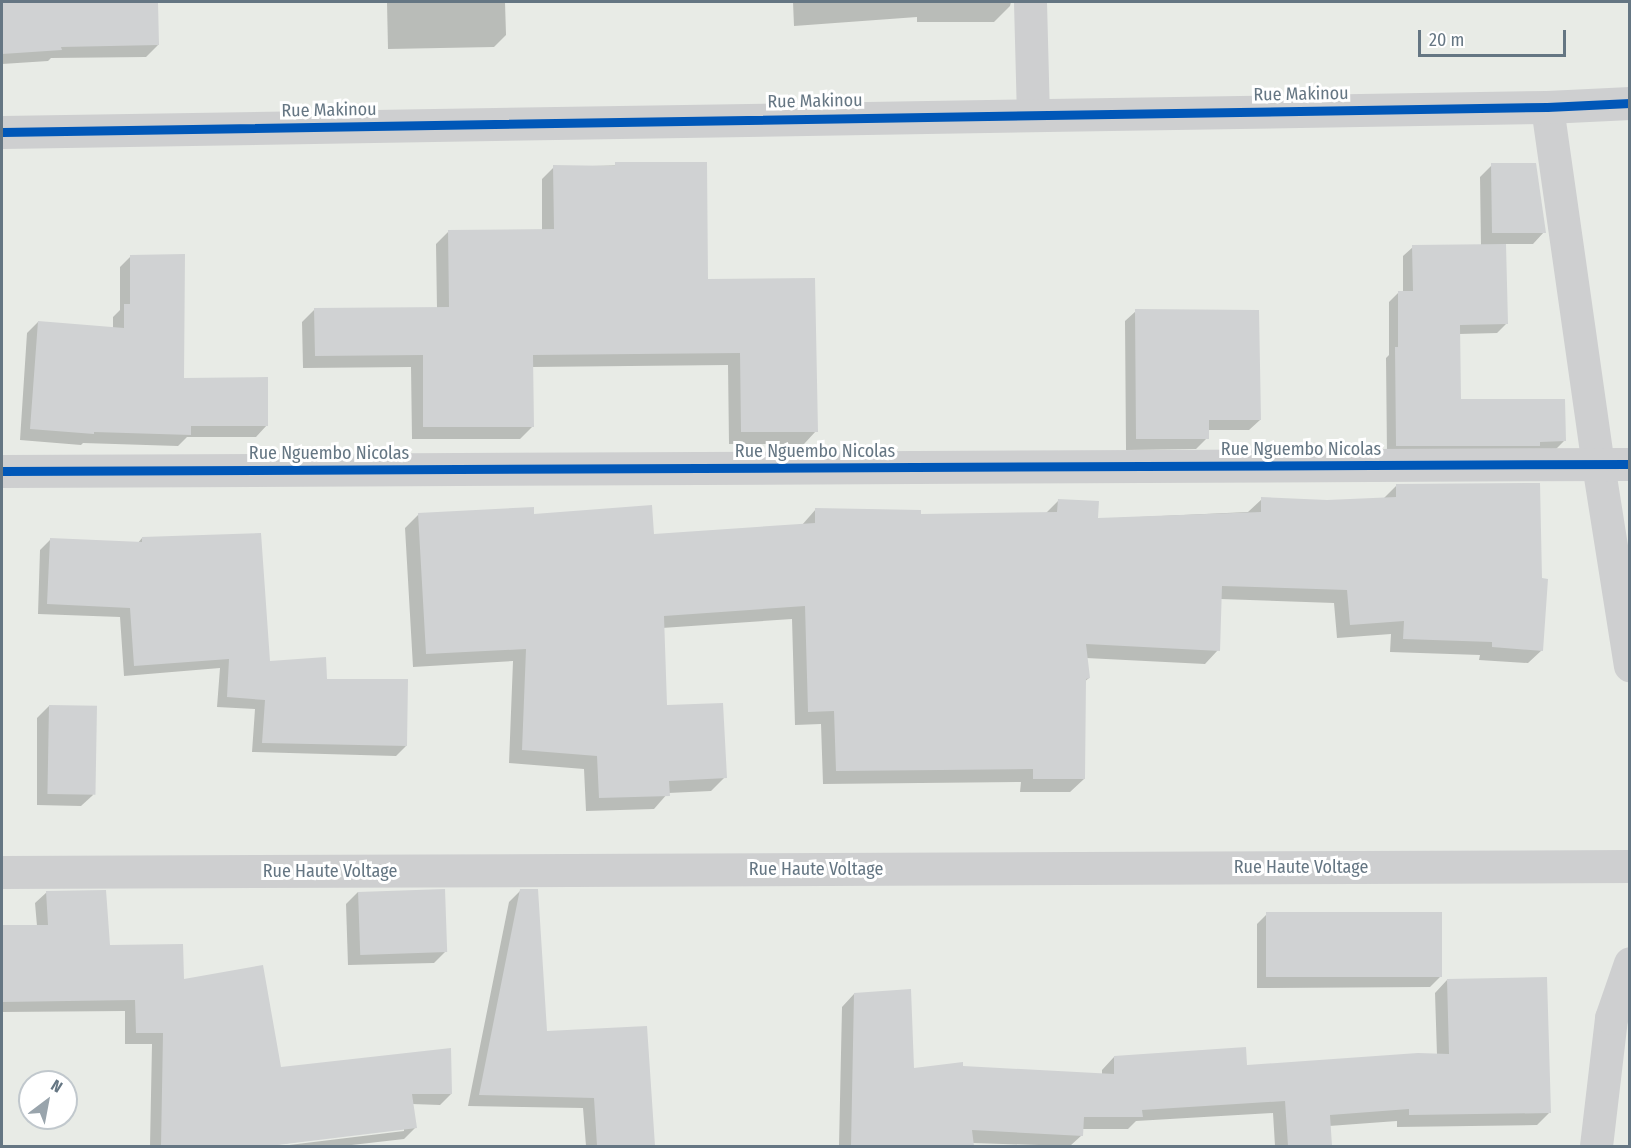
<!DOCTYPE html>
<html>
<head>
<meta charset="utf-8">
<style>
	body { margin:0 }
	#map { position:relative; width:1631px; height:1148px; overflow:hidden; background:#f9f9f9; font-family:"Fira Sans Condensed",sans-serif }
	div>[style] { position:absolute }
	.green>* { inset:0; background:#e8ebe6 }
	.shadow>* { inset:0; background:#0003 }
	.building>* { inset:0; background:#d0d2d3; transform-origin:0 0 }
	.street>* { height:33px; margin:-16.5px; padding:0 16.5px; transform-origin:16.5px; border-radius:16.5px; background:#cecfd0 }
	.cycleway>* { height:9px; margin:-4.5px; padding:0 4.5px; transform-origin:4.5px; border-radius:4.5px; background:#0057b8 }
	span { translate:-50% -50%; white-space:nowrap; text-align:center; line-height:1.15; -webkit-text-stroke:6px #fff; paint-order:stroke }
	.street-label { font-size:18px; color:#657683 }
	.frame { position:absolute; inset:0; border:3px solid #657683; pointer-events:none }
	.north { position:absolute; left:18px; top:1070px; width:60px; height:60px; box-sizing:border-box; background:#fff; border:2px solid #c1c8cd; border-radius:50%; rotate:32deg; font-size:16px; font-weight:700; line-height:24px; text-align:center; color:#657683 }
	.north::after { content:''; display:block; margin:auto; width:21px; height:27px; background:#99a4ac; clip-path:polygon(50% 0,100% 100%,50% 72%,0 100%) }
	.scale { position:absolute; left:1418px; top:30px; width:148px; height:27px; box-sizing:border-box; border:3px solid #657683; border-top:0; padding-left:8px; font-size:18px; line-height:21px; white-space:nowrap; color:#657683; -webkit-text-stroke:4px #fff; paint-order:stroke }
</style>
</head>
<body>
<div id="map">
	<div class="green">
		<i style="clip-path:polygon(evenodd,2px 2px,1629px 2px,1629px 1146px,2px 1146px,2px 2px,30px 1082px,66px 1082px,66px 1118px,30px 1118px,30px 1082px)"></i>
	</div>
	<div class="shadow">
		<i style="clip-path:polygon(2px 2px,157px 2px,158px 45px,146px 57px,51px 58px,48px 61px,2px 64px)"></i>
		<i style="clip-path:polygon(387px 2px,505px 2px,506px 35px,494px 47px,388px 49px)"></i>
		<i style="clip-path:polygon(793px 2px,1011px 2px,1010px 6px,994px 22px,917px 22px,917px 17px,794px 26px)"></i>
		<i style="clip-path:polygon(705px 163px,706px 280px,816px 431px,804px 444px,729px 444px,728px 365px,532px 367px,533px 426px,520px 439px,412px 439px,411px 367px,303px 368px,302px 322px,315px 309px,437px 309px,436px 244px,449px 231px,542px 231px,542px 179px,554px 167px)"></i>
		<i style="clip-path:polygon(1492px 165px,1544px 232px,1533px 244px,1504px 244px,1506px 324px,1497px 333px,1459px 334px,1460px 401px,1564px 441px,1554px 451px,1387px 455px,1386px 358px,1389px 355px,1389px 302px,1399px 292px,1403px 292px,1403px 256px,1413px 247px,1481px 246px,1480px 177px)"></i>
		<i style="clip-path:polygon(131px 256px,183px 379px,267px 425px,256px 437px,187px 437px,178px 446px,83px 443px,81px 445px,20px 440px,27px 333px,38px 322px,113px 328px,113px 317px,120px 310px,120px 267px)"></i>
		<i style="clip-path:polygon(1136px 311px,1260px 420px,1249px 430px,1207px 430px,1207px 438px,1196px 449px,1126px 450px,1125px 321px)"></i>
		<i style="clip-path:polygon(1397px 485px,1542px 650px,1528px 663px,1479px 660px,1480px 655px,1390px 652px,1391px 634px,1337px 638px,1334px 603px,1220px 599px,1218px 650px,1205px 664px,1086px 658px,1089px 678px,1084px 682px,1084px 779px,1070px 792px,1020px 792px,1021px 782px,823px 784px,821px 724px,795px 725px,792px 619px,662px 628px,665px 707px,725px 777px,711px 791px,668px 793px,654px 809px,586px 811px,584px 769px,509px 763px,513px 661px,413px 667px,405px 528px,419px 514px,533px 516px,653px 535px,802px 525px,816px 509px,920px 515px,1046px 513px,1059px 500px,1096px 519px,1248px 512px,1262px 499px,1327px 502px,1383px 499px)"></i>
		<i style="clip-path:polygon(142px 538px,269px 662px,326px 680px,406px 746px,396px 756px,252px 752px,255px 709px,217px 707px,220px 668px,124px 676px,120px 617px,38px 614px,40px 550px,50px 540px,137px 544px)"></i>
		<i style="clip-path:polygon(49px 706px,93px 795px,81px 806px,37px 805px,37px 718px)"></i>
		<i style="clip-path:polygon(521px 890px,546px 1032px,646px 1027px,653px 1146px,586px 1146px,583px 1108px,468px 1106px,509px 902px)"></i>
		<i style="clip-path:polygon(47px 892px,108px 946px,182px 980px,279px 1069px,451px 1094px,440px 1105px,412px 1104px,415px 1128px,404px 1139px,343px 1146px,281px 1146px,404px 1131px,404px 1128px,266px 1146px,150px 1146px,152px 1044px,125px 1044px,125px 1011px,2px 1012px,2px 926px,37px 926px,35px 903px)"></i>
		<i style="clip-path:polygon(358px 892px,446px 951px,434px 963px,348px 965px,346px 904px)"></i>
		<i style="clip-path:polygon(1267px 914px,1440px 977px,1430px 987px,1257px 988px,1257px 924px)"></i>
		<i style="clip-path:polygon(1447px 980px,1549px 1113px,1537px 1125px,1397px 1127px,1397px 1121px,1329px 1126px,1329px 1146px,1275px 1146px,1273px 1113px,1136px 1121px,1128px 1129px,1082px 1129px,1082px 1135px,1070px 1146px,972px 1143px,972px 1146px,839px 1146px,842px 1007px,854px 994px,912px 1069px,962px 1068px,1102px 1075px,1102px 1070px,1114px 1057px,1246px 1066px,1437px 1055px,1435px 993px)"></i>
	</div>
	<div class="building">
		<i style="clip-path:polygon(2px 2px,158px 2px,159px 45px,61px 47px,62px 50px,2px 54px)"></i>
		<i style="clip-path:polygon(615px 162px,707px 162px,708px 279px,815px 278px,818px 432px,741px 432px,740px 353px,533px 355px,534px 427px,423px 427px,423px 355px,315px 356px,314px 308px,449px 307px,448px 230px,554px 229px,553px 165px,615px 166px)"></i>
		<i style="clip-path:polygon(1491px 163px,1536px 163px,1546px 233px,1492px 233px)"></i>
		<i style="clip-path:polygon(1506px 244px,1508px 324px,1460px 325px,1461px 399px,1565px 399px,1566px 441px,1540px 442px,1540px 446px,1396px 446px,1395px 347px,1398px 347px,1398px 291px,1413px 291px,1412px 245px)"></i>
		<i style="clip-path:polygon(185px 254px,184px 378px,268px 377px,268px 426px,191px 426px,191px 435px,94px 432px,94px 434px,30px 429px,38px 321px,124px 328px,124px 304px,130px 304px,130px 255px)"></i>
		<i style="clip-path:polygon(1135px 309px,1259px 310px,1261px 420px,1209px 420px,1209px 439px,1136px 439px)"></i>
		<i style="clip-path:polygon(1540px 483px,1542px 578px,1548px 579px,1543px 651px,1492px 647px,1492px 642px,1403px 639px,1404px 621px,1350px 625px,1347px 590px,1222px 586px,1220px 651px,1086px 644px,1090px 678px,1086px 679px,1085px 779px,1033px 779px,1033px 769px,836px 771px,834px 711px,808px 712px,805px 606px,664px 616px,667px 705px,723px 703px,727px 778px,669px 781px,670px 796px,599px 798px,597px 756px,522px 750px,526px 649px,426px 654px,418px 513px,534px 507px,534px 514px,652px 505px,654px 534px,815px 523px,815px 508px,921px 510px,921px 514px,1057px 512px,1058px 499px,1099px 501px,1098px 518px,1261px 512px,1261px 497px,1327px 500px,1396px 497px,1396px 484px)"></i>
		<i style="clip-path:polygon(261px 533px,270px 661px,326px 657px,327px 679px,408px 679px,407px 746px,262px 743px,265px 700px,227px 697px,229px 659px,134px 666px,130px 608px,47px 604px,50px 538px,142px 542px,142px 537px)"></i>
		<i style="left:49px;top:705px;width:48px;height:89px;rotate:1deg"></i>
		<i style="left:445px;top:889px;width:63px;height:87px;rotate:88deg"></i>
		<i style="clip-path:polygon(520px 889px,538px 889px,547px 1031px,647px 1026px,655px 1146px,597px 1146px,594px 1098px,479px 1095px)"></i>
		<i style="clip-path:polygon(106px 890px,110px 945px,183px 944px,184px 979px,263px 965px,281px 1067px,451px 1048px,452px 1094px,412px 1094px,417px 1128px,269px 1146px,161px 1146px,163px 1033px,136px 1033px,135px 1000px,2px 1002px,2px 925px,48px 925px,46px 891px)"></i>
		<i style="left:1442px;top:912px;width:65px;height:176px;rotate:90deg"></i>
		<i style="clip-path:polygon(1547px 977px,1551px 1113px,1409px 1115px,1409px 1109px,1330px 1115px,1332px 1146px,1288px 1146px,1285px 1101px,1142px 1110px,1143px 1117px,1084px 1117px,1083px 1136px,972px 1130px,974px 1146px,851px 1146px,854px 993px,911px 989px,914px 1068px,963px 1062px,963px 1066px,1114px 1074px,1114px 1056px,1246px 1047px,1247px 1065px,1418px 1053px,1449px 1054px,1447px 979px)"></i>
	</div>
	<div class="street">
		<i style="left:1030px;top:2px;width:112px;rotate:88.5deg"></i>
		<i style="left:1547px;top:107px;width:361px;rotate:81.9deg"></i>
		<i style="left:1598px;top:464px;width:204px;rotate:81deg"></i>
		<i style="left:2px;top:132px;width:1545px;rotate:-0.93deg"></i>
		<i style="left:1547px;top:107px;width:83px;rotate:-2.8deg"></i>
		<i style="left:2px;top:471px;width:1628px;rotate:-0.25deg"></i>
		<i style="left:2px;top:872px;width:1628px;rotate:-0.21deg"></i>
		<i style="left:1596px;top:1146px;width:129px;rotate:-83.3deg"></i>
		<i style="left:1611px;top:1018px;width:58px;rotate:-70.9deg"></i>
	</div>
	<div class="cycleway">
		<i style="left:2px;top:132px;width:1545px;rotate:-0.93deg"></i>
		<i style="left:1547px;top:107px;width:83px;rotate:-2.8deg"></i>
		<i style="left:2px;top:471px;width:1628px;rotate:-0.25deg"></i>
	</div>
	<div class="street-label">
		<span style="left:1301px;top:94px;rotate:-1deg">Rue Makinou</span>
		<span style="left:815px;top:101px;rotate:-1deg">Rue Makinou</span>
		<span style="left:329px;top:110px;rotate:-1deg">Rue Makinou</span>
		<span style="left:1301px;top:449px">Rue Nguembo Nicolas</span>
		<span style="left:815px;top:451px">Rue Nguembo Nicolas</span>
		<span style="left:329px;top:453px">Rue Nguembo Nicolas</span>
		<span style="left:1301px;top:867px">Rue Haute Voltage</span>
		<span style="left:816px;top:869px">Rue Haute Voltage</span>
		<span style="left:330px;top:871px">Rue Haute Voltage</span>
	</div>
	<div class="frame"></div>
	<div class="north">N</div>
	<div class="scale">20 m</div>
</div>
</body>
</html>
